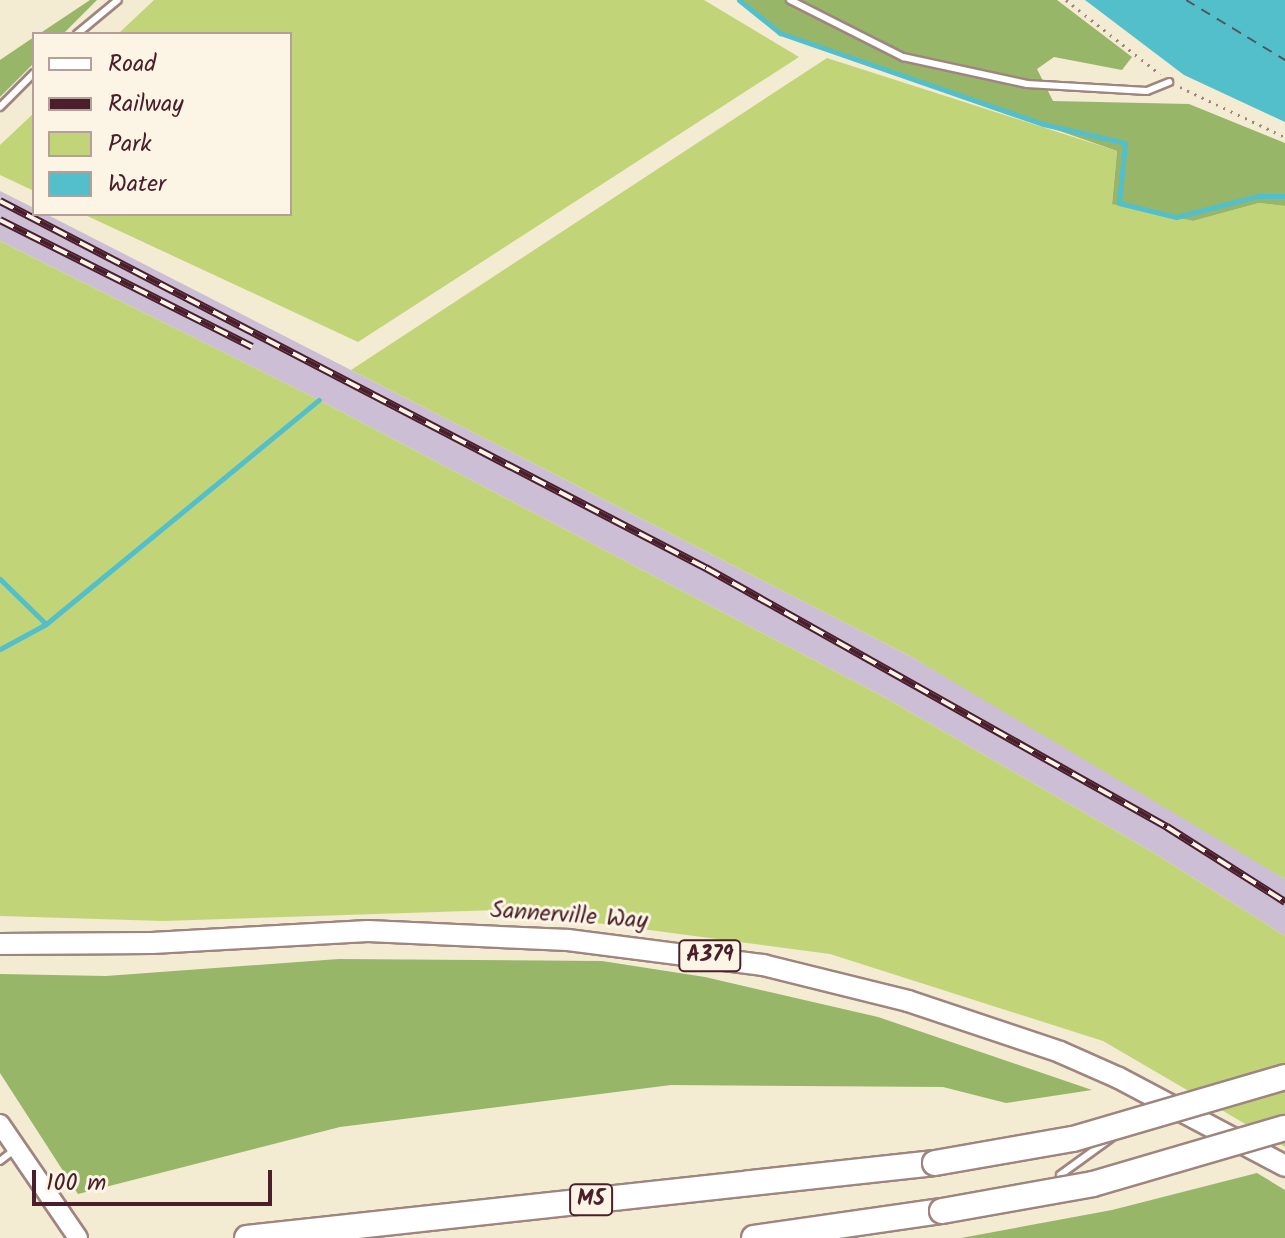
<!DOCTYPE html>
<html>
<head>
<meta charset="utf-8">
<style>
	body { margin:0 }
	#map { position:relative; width:1285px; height:1238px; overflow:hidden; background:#f4ebd3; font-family:Kalam,sans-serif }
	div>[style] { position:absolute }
	.industrial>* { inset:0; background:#ccbed4 }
	.green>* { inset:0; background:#c1d578 }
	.forest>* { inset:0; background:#98b668 }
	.water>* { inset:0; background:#52bfcb }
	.stream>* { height:5px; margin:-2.5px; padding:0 2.5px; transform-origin:2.5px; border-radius:2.5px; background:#52bfcb }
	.ferry>* { height:2px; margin-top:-1px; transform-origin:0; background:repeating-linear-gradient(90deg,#4d5763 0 10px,transparent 0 18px) }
	.path>* { height:3px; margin-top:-1.5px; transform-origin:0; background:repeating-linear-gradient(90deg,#9f857f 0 2px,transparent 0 8px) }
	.roads { filter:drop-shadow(2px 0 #9f857f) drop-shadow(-2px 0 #9f857f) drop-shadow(0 2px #9f857f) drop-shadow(0 -2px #9f857f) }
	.lane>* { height:6px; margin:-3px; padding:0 3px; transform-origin:3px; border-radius:3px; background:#fff }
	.secondary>* { height:18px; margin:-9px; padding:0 9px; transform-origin:9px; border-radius:9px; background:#fff }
	.primary>* { height:20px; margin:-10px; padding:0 10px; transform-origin:10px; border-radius:10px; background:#fff }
	.highway>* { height:24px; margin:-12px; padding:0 12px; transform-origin:12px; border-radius:12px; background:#fff }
	.rail>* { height:8px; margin-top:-4px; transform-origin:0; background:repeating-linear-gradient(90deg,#fcf5e5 0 15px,#4a1f2b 0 30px); box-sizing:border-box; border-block:2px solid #4a1f2b }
	.bridges { filter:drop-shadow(2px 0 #9f857f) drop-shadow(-2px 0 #9f857f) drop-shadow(0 2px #9f857f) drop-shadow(0 -2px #9f857f) }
	.highway-bridge>* { height:24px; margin:-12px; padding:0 12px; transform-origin:12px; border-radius:12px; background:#fff }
	span { translate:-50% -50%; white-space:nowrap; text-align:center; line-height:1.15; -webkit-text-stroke:6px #fcf5e5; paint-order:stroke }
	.shield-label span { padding:2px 6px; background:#fcf5e5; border:2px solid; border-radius:6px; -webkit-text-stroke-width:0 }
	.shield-label { font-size:22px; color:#4a1f2b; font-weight:700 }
	.street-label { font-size:24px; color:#4a1f2b }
	.legend { position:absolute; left:32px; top:32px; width:260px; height:184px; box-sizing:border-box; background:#fcf5e5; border:2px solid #b59f9b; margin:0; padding:10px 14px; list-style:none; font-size:24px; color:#4a1f2b }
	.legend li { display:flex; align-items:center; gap:16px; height:40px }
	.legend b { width:40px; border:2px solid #b59f9b }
	.scale { position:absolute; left:32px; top:1170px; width:240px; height:36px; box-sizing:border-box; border:4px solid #4a1f2b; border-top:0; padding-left:10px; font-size:24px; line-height:28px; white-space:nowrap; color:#4a1f2b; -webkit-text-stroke:6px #fcf5e5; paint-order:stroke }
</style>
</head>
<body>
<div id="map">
	<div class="industrial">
		<i style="clip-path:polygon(0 191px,34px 208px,34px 214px,46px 214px,910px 656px,1181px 813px,1285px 879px,1285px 936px,1154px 853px,884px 697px,319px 400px,0 241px)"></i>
	</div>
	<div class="green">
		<i style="clip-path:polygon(154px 0,704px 0,799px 57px,358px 342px,83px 214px,290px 214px,290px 34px,118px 34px)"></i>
		<i style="clip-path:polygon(827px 58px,1117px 151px,1112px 203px,1193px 221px,1259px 203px,1285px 206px,1285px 879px,910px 656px,351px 370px)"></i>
		<i style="clip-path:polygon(34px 113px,34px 191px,0 175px,0 145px)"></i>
		<i style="clip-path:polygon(0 241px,319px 400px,884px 697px,1154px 853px,1285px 936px,1285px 1147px,1103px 1041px,830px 954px,498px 910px,163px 921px,0 916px)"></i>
	</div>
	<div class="forest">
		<i style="clip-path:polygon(90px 0,97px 0,63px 34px,39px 34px)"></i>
		<i style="clip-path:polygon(738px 0,1057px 0,1132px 57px,1122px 70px,1054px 57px,1037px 69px,1053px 101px,1189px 104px,1285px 143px,1285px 206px,1259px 203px,1193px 221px,1112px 204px,1117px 151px,780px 33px)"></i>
		<i style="clip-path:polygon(34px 37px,34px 63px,0 97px,0 60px)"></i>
		<i style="clip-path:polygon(339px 959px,602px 961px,705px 977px,878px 1017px,1092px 1090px,1006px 1103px,943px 1087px,671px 1085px,340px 1127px,78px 1194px,0 1073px,0 974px,106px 976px)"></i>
		<i style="clip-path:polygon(1257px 1173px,1285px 1190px,1285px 1238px,961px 1238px,1112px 1210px)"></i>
	</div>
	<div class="water">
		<i style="clip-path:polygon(1085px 0,1285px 0,1285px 122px,1184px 75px)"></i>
	</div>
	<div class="stream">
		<i style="left:739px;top:0;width:53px;rotate:38.8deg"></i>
		<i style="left:780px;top:33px;width:278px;rotate:19.1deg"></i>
		<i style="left:1043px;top:124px;width:84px;rotate:13deg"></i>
		<i style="left:1125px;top:143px;width:60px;rotate:95.7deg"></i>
		<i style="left:1119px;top:203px;width:59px;rotate:13.8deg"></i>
		<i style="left:1176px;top:217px;width:85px;rotate:-14.4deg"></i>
		<i style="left:1258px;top:196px;width:27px"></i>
		<i style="left:0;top:579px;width:64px;rotate:44.4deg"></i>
		<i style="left:0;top:649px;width:52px;rotate:-28.5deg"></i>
		<i style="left:46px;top:624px;width:353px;rotate:-39.4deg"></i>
	</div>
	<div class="ferry">
		<i style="left:1186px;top:0;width:116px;rotate:31.2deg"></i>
	</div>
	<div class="path">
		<i style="left:1066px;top:0;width:120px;rotate:38.2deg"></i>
		<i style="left:1180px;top:87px;width:116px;rotate:25.5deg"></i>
	</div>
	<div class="roads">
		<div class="lane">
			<i style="left:790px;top:0;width:127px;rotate:26.8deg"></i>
			<i style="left:903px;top:57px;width:127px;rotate:12.3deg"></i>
			<i style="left:1027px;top:84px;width:120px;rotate:3.3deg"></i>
			<i style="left:1147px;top:91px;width:24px;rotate:-22deg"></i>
			<i style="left:77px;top:34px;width:53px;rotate:-39.7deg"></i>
			<i style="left:0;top:107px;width:48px;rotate:-45deg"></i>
			<i style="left:0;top:1161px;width:16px;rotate:-38deg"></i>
			<i style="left:1060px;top:1175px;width:63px;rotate:-36deg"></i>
		</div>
		<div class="secondary">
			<i style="left:0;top:1124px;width:138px;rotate:55.6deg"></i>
		</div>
		<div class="primary">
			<i style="left:0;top:944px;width:152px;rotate:-0.4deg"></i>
			<i style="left:152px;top:943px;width:216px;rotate:-3.2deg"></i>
			<i style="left:368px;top:931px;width:200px;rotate:2.6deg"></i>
			<i style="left:568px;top:940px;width:197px;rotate:7.3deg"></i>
			<i style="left:763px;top:965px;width:149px;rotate:13.9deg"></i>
			<i style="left:908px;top:1001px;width:160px;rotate:18.5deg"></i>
			<i style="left:1060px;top:1052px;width:64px;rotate:23.8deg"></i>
			<i style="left:1119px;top:1078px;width:188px;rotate:27.9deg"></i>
		</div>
		<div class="highway">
			<i style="left:247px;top:1238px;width:692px;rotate:-6.22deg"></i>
			<i style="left:754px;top:1238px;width:190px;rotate:-8.2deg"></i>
		</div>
	</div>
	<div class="rail">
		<i style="left:0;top:201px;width:796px;rotate:27.47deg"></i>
		<i style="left:706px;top:568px;width:529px;rotate:29.33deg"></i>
		<i style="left:1167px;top:827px;width:140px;rotate:32.4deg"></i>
		<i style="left:0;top:220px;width:282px;rotate:26.7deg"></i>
	</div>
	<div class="bridges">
		<div class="highway-bridge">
			<i style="left:935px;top:1163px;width:140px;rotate:-9.9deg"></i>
			<i style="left:1073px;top:1139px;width:221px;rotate:-16.3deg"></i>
			<i style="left:942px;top:1211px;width:153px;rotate:-10.1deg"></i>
			<i style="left:1093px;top:1184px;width:200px;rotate:-16.3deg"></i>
		</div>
	</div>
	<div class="shield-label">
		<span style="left:710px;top:956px">A379</span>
		<span style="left:591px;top:1200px">M5</span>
	</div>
	<div class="street-label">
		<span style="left:569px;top:916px;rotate:4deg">Sannerville Way</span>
	</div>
	<ul class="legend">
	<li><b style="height:10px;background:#fff"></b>Road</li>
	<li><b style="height:10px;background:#4a1f2b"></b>Railway</li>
	<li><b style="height:22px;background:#c1d578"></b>Park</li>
	<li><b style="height:22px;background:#52bfcb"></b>Water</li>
	</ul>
	<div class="scale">100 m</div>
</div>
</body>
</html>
